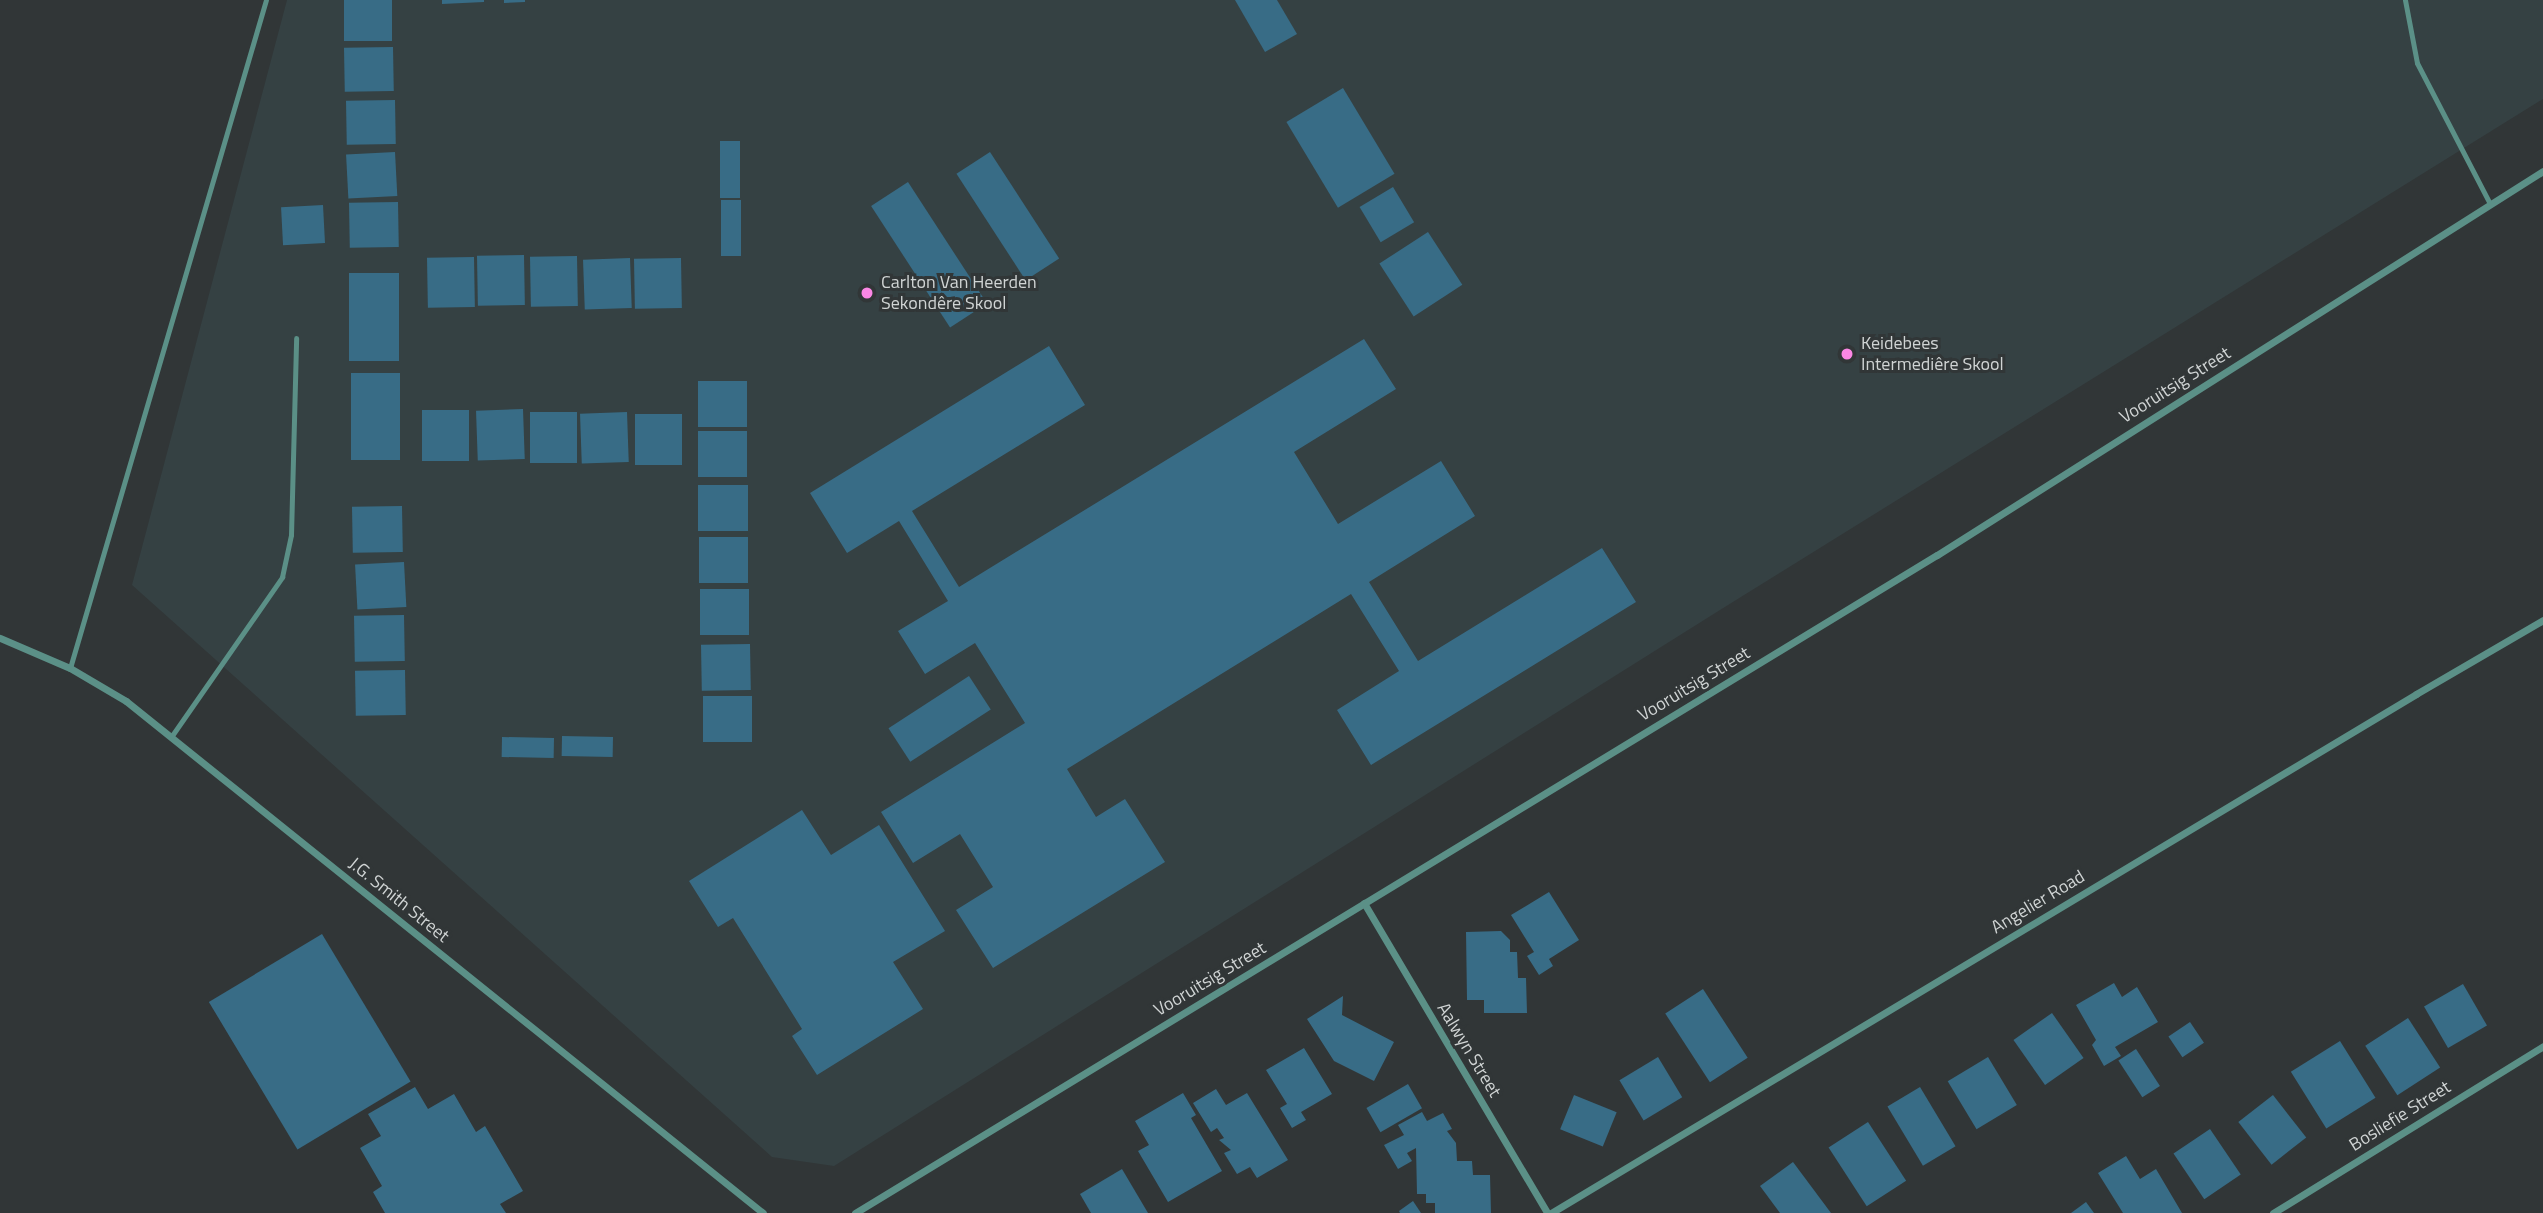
<!DOCTYPE html>
<html>
<head>
<meta charset="utf-8">
<style>
	body { margin:0 }
	#map { position:relative; width:2543px; height:1213px; overflow:hidden; background:#313637; font-family:"Titillium Web",sans-serif }
	div>[style] { position:absolute }
	.built>* { inset:0; background:#354143 }
	.building>* { inset:0; background:#386c86; transform-origin:0 0 }
	.lane>* { height:5px; margin:-2.5px; padding:0 2.5px; transform-origin:2.5px; border-radius:2.5px; background:#5b9087 }
	.street>* { height:7px; margin:-3.5px; padding:0 3.5px; transform-origin:3.5px; border-radius:3.5px; background:#5b9087 }
	.dots>* { width:19px; height:19px; translate:-50% -50%; box-sizing:border-box; border:4px solid #313637; border-radius:50% }
	span { translate:-50% -50%; white-space:nowrap; text-align:center; line-height:1.15; -webkit-text-stroke:6px #313637; paint-order:stroke }
	.poi-label { font-size:18px; color:#d0d4d4 }
	.left { translate:0 -50%; text-align:left }
	.street-label { font-size:18px; color:#d0d4d4 }
</style>
</head>
<body>
<div id="map">
	<div class="built">
		<i style="clip-path:polygon(287px 0,2543px 0,2543px 99px,1720px 610px,834px 1166px,772px 1157px,132px 585px)"></i>
	</div>
	<div class="building">
		<i style="left:344px;top:0;width:48px;height:41px"></i>
		<i style="clip-path:polygon(442px 0,484px 0,484px 2px,442px 4px)"></i>
		<i style="clip-path:polygon(504px 0,525px 0,525px 2px,504px 3px)"></i>
		<i style="clip-path:polygon(1235px 0,1277px 0,1297px 34px,1265px 52px)"></i>
		<i style="left:393px;top:47px;width:44px;height:49px;rotate:89deg"></i>
		<i style="left:1343px;top:88px;width:100px;height:66px;rotate:59deg"></i>
		<i style="left:395px;top:100px;width:44px;height:49px;rotate:89deg"></i>
		<i style="left:720px;top:141px;width:20px;height:57px"></i>
		<i style="left:395px;top:152px;width:44px;height:49px;rotate:87deg"></i>
		<i style="left:990px;top:152px;width:127px;height:40px;rotate:57deg"></i>
		<i style="left:908px;top:182px;width:145px;height:44px;rotate:57deg"></i>
		<i style="left:1393px;top:187px;width:41px;height:39px;rotate:59deg"></i>
		<i style="left:721px;top:200px;width:20px;height:56px"></i>
		<i style="left:398px;top:202px;width:45px;height:49px;rotate:89deg"></i>
		<i style="left:323px;top:205px;width:38px;height:42px;rotate:87deg"></i>
		<i style="left:1428px;top:232px;width:63px;height:58px;rotate:57deg"></i>
		<i style="left:524px;top:255px;width:50px;height:47px;rotate:89deg"></i>
		<i style="left:577px;top:256px;width:50px;height:47px;rotate:89deg"></i>
		<i style="left:474px;top:257px;width:50px;height:47px;rotate:89deg"></i>
		<i style="left:630px;top:258px;width:50px;height:47px;rotate:88deg"></i>
		<i style="left:681px;top:258px;width:50px;height:47px;rotate:89deg"></i>
		<i style="left:349px;top:273px;width:50px;height:88px"></i>
		<i style="clip-path:polygon(1364px 339px,1396px 389px,1294px 452px,1338px 524px,1441px 461px,1475px 516px,1369px 582px,1418px 661px,1602px 548px,1636px 602px,1371px 765px,1337px 710px,1399px 671px,1351px 594px,1067px 769px,1096px 817px,1125px 799px,1165px 862px,993px 968px,956px 910px,993px 887px,960px 834px,913px 863px,881px 812px,1025px 723px,975px 643px,925px 674px,898px 631px,948px 601px,899px 521px,847px 553px,810px 493px,1049px 346px,1085px 405px,912px 511px,959px 587px)"></i>
		<i style="left:351px;top:373px;width:49px;height:87px"></i>
		<i style="left:698px;top:381px;width:49px;height:46px"></i>
		<i style="left:523px;top:409px;width:50px;height:47px;rotate:88deg"></i>
		<i style="left:422px;top:410px;width:47px;height:51px"></i>
		<i style="left:530px;top:412px;width:47px;height:51px"></i>
		<i style="left:627px;top:412px;width:50px;height:47px;rotate:88deg"></i>
		<i style="left:635px;top:414px;width:47px;height:51px"></i>
		<i style="left:747px;top:431px;width:46px;height:49px;rotate:90deg"></i>
		<i style="left:748px;top:485px;width:46px;height:50px;rotate:90deg"></i>
		<i style="left:402px;top:506px;width:46px;height:50px;rotate:89deg"></i>
		<i style="left:699px;top:537px;width:49px;height:46px"></i>
		<i style="left:404px;top:562px;width:45px;height:49px;rotate:87deg"></i>
		<i style="left:700px;top:589px;width:49px;height:46px"></i>
		<i style="left:404px;top:615px;width:46px;height:50px;rotate:89deg"></i>
		<i style="left:750px;top:644px;width:46px;height:49px;rotate:89deg"></i>
		<i style="left:405px;top:670px;width:45px;height:50px;rotate:89deg"></i>
		<i style="left:969px;top:676px;width:40px;height:96px;rotate:57deg"></i>
		<i style="left:752px;top:696px;width:46px;height:49px;rotate:90deg"></i>
		<i style="left:562px;top:736px;width:51px;height:20px;rotate:1deg"></i>
		<i style="left:502px;top:737px;width:52px;height:20px;rotate:1deg"></i>
		<i style="clip-path:polygon(802px 810px,831px 855px,879px 825px,945px 931px,893px 962px,923px 1009px,817px 1075px,792px 1036px,802px 1029px,733px 918px,718px 927px,689px 881px)"></i>
		<i style="clip-path:polygon(1549px 892px,1579px 940px,1549px 959px,1553px 966px,1539px 975px,1527px 956px,1534px 952px,1511px 915px)"></i>
		<i style="clip-path:polygon(1501px 931px,1510px 940px,1510px 952px,1517px 952px,1518px 978px,1526px 978px,1527px 1013px,1484px 1013px,1484px 1000px,1467px 1000px,1466px 932px)"></i>
		<i style="left:322px;top:934px;width:172px;height:132px;rotate:59deg"></i>
		<i style="clip-path:polygon(2114px 983px,2122px 997px,2137px 987px,2158px 1022px,2115px 1047px,2121px 1056px,2104px 1066px,2092px 1045px,2096px 1040px,2076px 1005px)"></i>
		<i style="left:2463px;top:984px;width:48px;height:45px;rotate:60deg"></i>
		<i style="left:1703px;top:989px;width:82px;height:45px;rotate:57deg"></i>
		<i style="clip-path:polygon(1343px 996px,1342px 1015px,1394px 1042px,1374px 1081px,1334px 1061px,1307px 1019px)"></i>
		<i style="left:2052px;top:1013px;width:55px;height:47px;rotate:55deg"></i>
		<i style="left:2408px;top:1018px;width:59px;height:51px;rotate:57deg"></i>
		<i style="left:2190px;top:1022px;width:25px;height:26px;rotate:56deg"></i>
		<i style="left:2340px;top:1041px;width:67px;height:58px;rotate:58deg"></i>
		<i style="clip-path:polygon(1304px 1048px,1332px 1094px,1301px 1112px,1306px 1120px,1292px 1128px,1280px 1108px,1287px 1104px,1266px 1070px)"></i>
		<i style="left:2136px;top:1049px;width:44px;height:21px;rotate:57deg"></i>
		<i style="left:1658px;top:1057px;width:47px;height:45px;rotate:59deg"></i>
		<i style="left:1988px;top:1057px;width:56px;height:47px;rotate:59deg"></i>
		<i style="left:1408px;top:1084px;width:28px;height:48px;rotate:60deg"></i>
		<i style="clip-path:polygon(415px 1087px,428px 1109px,454px 1094px,476px 1132px,485px 1126px,523px 1191px,500px 1204px,506px 1213px,385px 1213px,373px 1192px,382px 1186px,360px 1148px,381px 1136px,368px 1114px)"></i>
		<i style="left:1920px;top:1087px;width:69px;height:38px;rotate:59deg"></i>
		<i style="clip-path:polygon(1216px 1089px,1226px 1105px,1247px 1093px,1288px 1160px,1257px 1178px,1250px 1167px,1237px 1174px,1224px 1153px,1231px 1150px,1219px 1140px,1224px 1138px,1217px 1128px,1211px 1132px,1193px 1103px)"></i>
		<i style="clip-path:polygon(1183px 1093px,1196px 1115px,1191px 1118px,1222px 1171px,1168px 1202px,1138px 1151px,1149px 1145px,1135px 1121px)"></i>
		<i style="left:1574px;top:1095px;width:46px;height:37px;rotate:22deg"></i>
		<i style="left:2273px;top:1095px;width:54px;height:44px;rotate:52deg"></i>
		<i style="clip-path:polygon(1422px 1112px,1427px 1121px,1443px 1113px,1452px 1129px,1447px 1131px,1456px 1143px,1457px 1161px,1472px 1161px,1473px 1175px,1490px 1175px,1491px 1213px,1435px 1213px,1435px 1203px,1426px 1203px,1426px 1194px,1417px 1194px,1416px 1148px,1407px 1153px,1412px 1161px,1398px 1169px,1384px 1145px,1404px 1135px,1398px 1125px)"></i>
		<i style="left:1868px;top:1122px;width:70px;height:47px;rotate:57deg"></i>
		<i style="left:2210px;top:1129px;width:55px;height:44px;rotate:56deg"></i>
		<i style="clip-path:polygon(2126px 1156px,2140px 1179px,2156px 1169px,2182px 1213px,2123px 1213px,2098px 1173px)"></i>
		<i style="clip-path:polygon(1793px 1162px,1831px 1213px,1780px 1213px,1760px 1186px)"></i>
		<i style="clip-path:polygon(1122px 1169px,1148px 1213px,1091px 1213px,1080px 1194px)"></i>
		<i style="clip-path:polygon(1413px 1201px,1421px 1213px,1400px 1213px,1399px 1211px)"></i>
		<i style="clip-path:polygon(2086px 1202px,2094px 1213px,2071px 1213px)"></i>
	</div>
	<div class="lane">
		<i style="left:2405px;top:0;width:64px;rotate:79.2deg"></i>
		<i style="left:2417px;top:63px;width:159px;rotate:62.6deg"></i>
		<i style="left:70px;top:668px;width:696px;rotate:-73.65deg"></i>
		<i style="left:171px;top:737px;width:195px;rotate:-55.2deg"></i>
		<i style="left:282px;top:577px;width:43px;rotate:-77.9deg"></i>
		<i style="left:291px;top:535px;width:197px;rotate:-88.5deg"></i>
	</div>
	<div class="street">
		<i style="left:0;top:638px;width:76px;rotate:23.2deg"></i>
		<i style="left:70px;top:668px;width:65px;rotate:30.5deg"></i>
		<i style="left:126px;top:701px;width:817px;rotate:38.79deg"></i>
		<i style="left:1364px;top:903px;width:360px;rotate:59.4deg"></i>
		<i style="left:855px;top:1213px;width:1266px;rotate:-31.31deg"></i>
		<i style="left:1937px;top:555px;width:717px;rotate:-32.36deg"></i>
		<i style="left:1551px;top:1213px;width:1009px;rotate:-30.96deg"></i>
		<i style="left:2416px;top:694px;width:147px;rotate:-30.2deg"></i>
		<i style="left:2273px;top:1213px;width:317px;rotate:-31.7deg"></i>
	</div>
	<div class="dots">
		<i style="left:867px;top:293px;background:#fb87e5"></i>
		<i style="left:1847px;top:354px;background:#fb87e5"></i>
	</div>
	<div class="poi-label">
		<span class="left" style="left:881px;top:293px">Carlton Van Heerden<br>Sekondêre Skool</span>
		<span class="left" style="left:1861px;top:354px">Keidebees<br>Intermediêre Skool</span>
	</div>
	<div class="street-label">
		<span style="left:2175px;top:385px;rotate:-32deg">Vooruitsig Street</span>
		<span style="left:1694px;top:684px;rotate:-31deg">Vooruitsig Street</span>
		<span style="left:399px;top:900px;rotate:39deg">J.G. Smith Street</span>
		<span style="left:2038px;top:902px;rotate:-31deg">Angelier Road</span>
		<span style="left:1210px;top:979px;rotate:-31deg">Vooruitsig Street</span>
		<span style="left:1469px;top:1050px;rotate:59deg">Aalwyn Street</span>
		<span style="left:2400px;top:1116px;rotate:-32deg">Bosliefie Street</span>
	</div>
</div>
</body>
</html>
